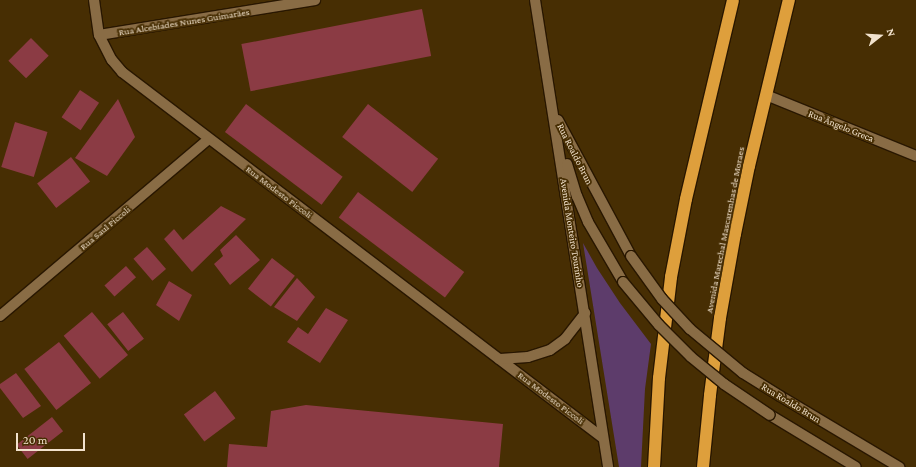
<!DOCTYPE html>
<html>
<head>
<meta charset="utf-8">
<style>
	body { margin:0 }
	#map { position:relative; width:916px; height:467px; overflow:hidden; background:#472e03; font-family:"Crimson Pro",serif }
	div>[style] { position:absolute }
	.green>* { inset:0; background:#5d3c6b }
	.building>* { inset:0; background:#8b3b44; transform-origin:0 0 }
	.roads { filter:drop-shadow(1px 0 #291700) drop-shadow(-1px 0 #291700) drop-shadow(0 1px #291700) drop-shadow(0 -1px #291700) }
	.street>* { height:10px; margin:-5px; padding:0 5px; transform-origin:5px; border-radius:5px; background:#896c45 }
	.secondary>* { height:10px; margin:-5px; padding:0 5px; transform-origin:5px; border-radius:5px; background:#896c45 }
	.highway>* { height:12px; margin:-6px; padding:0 6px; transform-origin:6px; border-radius:6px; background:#de9f3c }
	.bridges { filter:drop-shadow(1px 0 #291700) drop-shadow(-1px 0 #291700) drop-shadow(0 1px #291700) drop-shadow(0 -1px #291700) }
	.secondary-bridge>* { height:10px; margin:-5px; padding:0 5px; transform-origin:5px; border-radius:5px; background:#896c45 }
	span { translate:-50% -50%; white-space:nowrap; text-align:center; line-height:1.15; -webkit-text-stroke:3.5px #472e03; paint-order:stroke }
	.street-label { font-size:10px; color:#f2e2cd }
	.north { position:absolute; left:860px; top:16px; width:40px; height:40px; -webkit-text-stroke:3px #472e03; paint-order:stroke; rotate:73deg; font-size:11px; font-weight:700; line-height:16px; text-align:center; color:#f2e2cd }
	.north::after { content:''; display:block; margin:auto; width:14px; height:18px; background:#f2e2cd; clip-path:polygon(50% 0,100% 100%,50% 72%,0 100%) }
	.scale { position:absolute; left:16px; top:433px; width:69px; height:18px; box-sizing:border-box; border:2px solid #f2e2cd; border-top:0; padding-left:5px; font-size:12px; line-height:14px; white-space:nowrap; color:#f2e2cd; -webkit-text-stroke:3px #472e03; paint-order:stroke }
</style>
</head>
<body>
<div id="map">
	<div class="green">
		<i style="clip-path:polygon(583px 243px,597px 268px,620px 303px,651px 344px,645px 389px,641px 467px,619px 467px)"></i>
	</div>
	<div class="building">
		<i style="left:422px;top:9px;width:48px;height:184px;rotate:79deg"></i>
		<i style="left:31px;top:38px;width:25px;height:32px;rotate:45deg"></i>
		<i style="left:80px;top:90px;width:23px;height:33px;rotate:34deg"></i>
		<i style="clip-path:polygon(118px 99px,135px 137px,107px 176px,75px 158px)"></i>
		<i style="left:246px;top:104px;width:121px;height:35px;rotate:37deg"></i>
		<i style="left:368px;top:104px;width:89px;height:42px;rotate:38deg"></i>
		<i style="left:15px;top:122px;width:34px;height:47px;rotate:17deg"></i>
		<i style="left:71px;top:157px;width:31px;height:43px;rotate:52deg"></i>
		<i style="left:358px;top:192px;width:133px;height:32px;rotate:37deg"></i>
		<i style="clip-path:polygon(221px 206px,246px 219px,192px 272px,164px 239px,174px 229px,183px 240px)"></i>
		<i style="clip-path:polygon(236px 235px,260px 260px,230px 285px,214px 264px,223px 256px,220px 250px)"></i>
		<i style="left:147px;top:247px;width:29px;height:18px;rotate:49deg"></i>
		<i style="left:272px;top:258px;width:29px;height:39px;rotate:38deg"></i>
		<i style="left:126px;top:266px;width:15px;height:29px;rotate:48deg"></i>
		<i style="clip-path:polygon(297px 278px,315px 297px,297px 321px,274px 307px)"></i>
		<i style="clip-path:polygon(169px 281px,192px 295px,179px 321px,156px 305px)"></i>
		<i style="clip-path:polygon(326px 308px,348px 320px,320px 363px,287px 342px,298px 327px,308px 334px)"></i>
		<i style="left:92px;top:312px;width:56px;height:37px;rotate:50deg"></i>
		<i style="left:123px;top:312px;width:34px;height:20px;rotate:52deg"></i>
		<i style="left:59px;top:342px;width:52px;height:44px;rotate:52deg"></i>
		<i style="clip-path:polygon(16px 373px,41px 406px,23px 418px,0 388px,0 384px)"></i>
		<i style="left:215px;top:391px;width:34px;height:39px;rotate:53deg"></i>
		<i style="clip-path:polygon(306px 405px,503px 424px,499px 467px,227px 467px,229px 444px,267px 447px,271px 411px)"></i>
		<i style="left:52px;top:417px;width:18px;height:45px;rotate:52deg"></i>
	</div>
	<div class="roads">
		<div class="street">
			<i style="left:94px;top:0;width:35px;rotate:82deg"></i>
			<i style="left:99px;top:35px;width:28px;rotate:63deg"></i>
			<i style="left:112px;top:60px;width:16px;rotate:50deg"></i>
			<i style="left:122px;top:72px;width:604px;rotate:37.27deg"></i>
			<i style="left:99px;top:35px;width:219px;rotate:-9.2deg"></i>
			<i style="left:0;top:316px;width:274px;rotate:-40.3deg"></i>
			<i style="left:499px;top:359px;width:29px;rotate:-4deg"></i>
			<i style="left:528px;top:357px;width:23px;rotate:-18deg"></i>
			<i style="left:550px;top:350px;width:19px;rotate:-36deg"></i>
			<i style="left:565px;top:339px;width:33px;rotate:-52deg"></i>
		</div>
		<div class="secondary">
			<i style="left:535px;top:0;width:473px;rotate:81.1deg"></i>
			<i style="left:766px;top:95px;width:162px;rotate:22.1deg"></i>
			<i style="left:558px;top:120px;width:154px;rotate:61.8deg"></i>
			<i style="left:567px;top:164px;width:34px;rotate:73deg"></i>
			<i style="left:577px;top:196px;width:28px;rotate:67deg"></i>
			<i style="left:588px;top:222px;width:69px;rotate:59.7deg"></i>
			<i style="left:780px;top:396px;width:139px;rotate:30.8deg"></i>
			<i style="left:770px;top:415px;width:100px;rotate:31.2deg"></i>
		</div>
		<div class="highway">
			<i style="left:654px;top:467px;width:89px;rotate:-86.8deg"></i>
			<i style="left:659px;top:378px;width:102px;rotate:-83.2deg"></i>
			<i style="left:671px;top:277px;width:79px;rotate:-79.1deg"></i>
			<i style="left:686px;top:199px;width:204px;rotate:-76.7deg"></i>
			<i style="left:703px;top:467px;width:72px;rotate:-84.4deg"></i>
			<i style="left:710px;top:395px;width:78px;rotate:-82.6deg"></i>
			<i style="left:720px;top:318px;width:85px;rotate:-79.9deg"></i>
			<i style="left:735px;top:234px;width:69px;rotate:-78.4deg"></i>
			<i style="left:749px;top:166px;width:171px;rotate:-76.5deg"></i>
		</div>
	</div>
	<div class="bridges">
		<div class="secondary-bridge">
			<i style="left:631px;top:256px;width:53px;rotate:54.2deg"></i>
			<i style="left:662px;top:299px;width:41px;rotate:47deg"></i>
			<i style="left:690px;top:329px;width:69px;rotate:39.7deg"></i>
			<i style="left:743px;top:373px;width:44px;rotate:31.9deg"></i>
			<i style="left:623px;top:282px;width:56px;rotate:50.1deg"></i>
			<i style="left:659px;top:325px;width:45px;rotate:45deg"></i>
			<i style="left:691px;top:357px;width:43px;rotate:39.3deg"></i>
			<i style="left:724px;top:384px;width:55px;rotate:34deg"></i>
		</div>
	</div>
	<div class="street-label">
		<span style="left:184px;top:22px;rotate:-9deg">Rua Alcebíades Nunes Guimarães</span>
		<span style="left:841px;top:126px;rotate:22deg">Rua Ângelo Greca</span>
		<span style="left:575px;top:154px;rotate:63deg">Rua Roaldo Brun</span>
		<span style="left:279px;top:192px;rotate:37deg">Rua Modesto Piccoli</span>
		<span style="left:105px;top:228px;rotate:-40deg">Rua Saul Piccoli</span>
		<span style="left:725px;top:230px;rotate:-79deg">Avenida Marechal Mascarenhas de Moraes</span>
		<span style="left:572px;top:233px;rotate:81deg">Avenida Monteiro Tourinho</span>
		<span style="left:551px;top:398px;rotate:37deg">Rua Modesto Piccoli</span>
		<span style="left:791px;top:403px;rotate:31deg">Rua Roaldo Brun</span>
	</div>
	<div class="north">N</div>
	<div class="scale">20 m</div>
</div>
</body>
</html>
